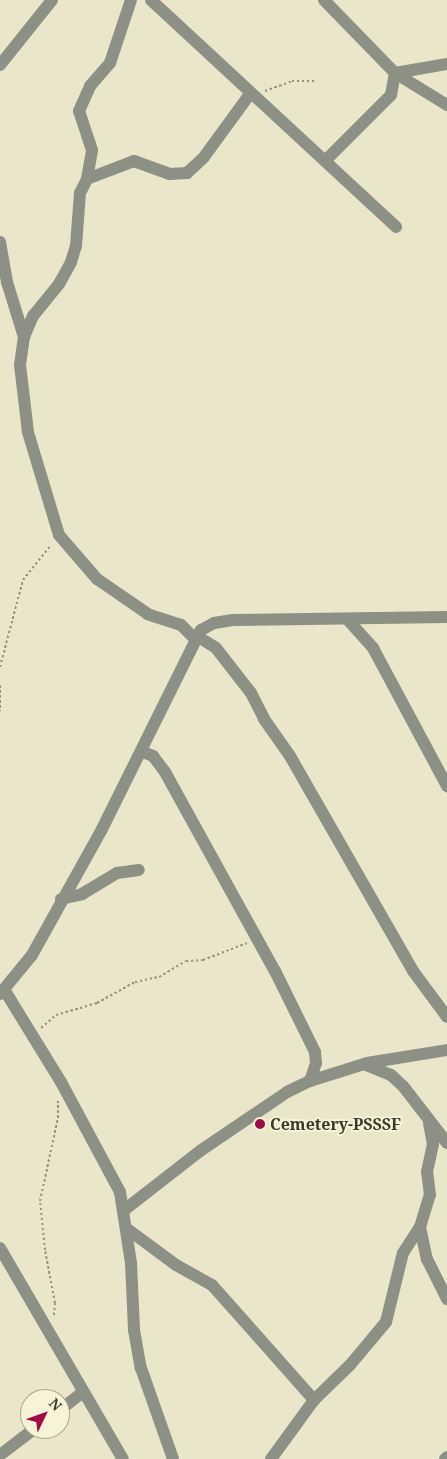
<!DOCTYPE html>
<html>
<head>
<meta charset="utf-8">
<style>
	body { margin:0 }
	#map { position:relative; width:447px; height:1459px; overflow:hidden; background:#eae6c9; font-family:"Noto Serif",serif }
	div>[style] { position:absolute }
	.path>* { height:2px; margin-top:-1px; transform-origin:0; background:repeating-linear-gradient(90deg,#95937e 0 2.5px,transparent 0 5px) }
	.minor>* { height:12px; margin:-6px; padding:0 6px; transform-origin:6px; border-radius:6px; background:#8d9084 }
	.dots>* { width:14px; height:14px; translate:-50% -50%; box-sizing:border-box; border:2px solid #f8f3d6; border-radius:50% }
	span { translate:-50% -50%; white-space:nowrap; text-align:center; line-height:1.15; -webkit-text-stroke:4px #f8f3d6; paint-order:stroke }
	.poi-label { font-size:16px; color:#39382c; font-weight:700 }
	.left { translate:0 -50%; text-align:left }
	.north { position:absolute; left:20px; top:1389px; width:50px; height:50px; box-sizing:border-box; background:#f8f3d6; border:1px solid #aca892; border-radius:50%; rotate:48deg; font-size:14px; font-weight:700; line-height:20px; text-align:center; color:#39382c }
	.north::after { content:''; display:block; margin:auto; width:18px; height:22px; background:#a20947; clip-path:polygon(50% 0,100% 100%,50% 72%,0 100%) }
</style>
</head>
<body>
<div id="map">
	<div class="path">
		<i style="left:265px;top:91px;width:29px;rotate:-20deg"></i>
		<i style="left:292px;top:81px;width:24px"></i>
		<i style="left:0;top:667px;width:90px;rotate:-75.2deg"></i>
		<i style="left:23px;top:580px;width:45px;rotate:-51.3deg"></i>
		<i style="left:0;top:685px;width:26px;rotate:90deg"></i>
		<i style="left:41px;top:1028px;width:20px;rotate:-41deg"></i>
		<i style="left:56px;top:1015px;width:43px;rotate:-16.3deg"></i>
		<i style="left:97px;top:1003px;width:43px;rotate:-28.9deg"></i>
		<i style="left:135px;top:982px;width:25px;rotate:-12deg"></i>
		<i style="left:159px;top:977px;width:31px;rotate:-31deg"></i>
		<i style="left:186px;top:961px;width:17px;rotate:-3deg"></i>
		<i style="left:203px;top:960px;width:47px;rotate:-21.1deg"></i>
		<i style="left:54px;top:1315px;width:12px;rotate:-85deg"></i>
		<i style="left:55px;top:1303px;width:54px;rotate:-100.7deg"></i>
		<i style="left:45px;top:1250px;width:49px;rotate:-95.8deg"></i>
		<i style="left:40px;top:1201px;width:85px;rotate:-77.8deg"></i>
		<i style="left:58px;top:1118px;width:17px;rotate:-90deg"></i>
	</div>
	<div class="minor">
		<i style="left:151px;top:0;width:334px;rotate:42.8deg"></i>
		<i style="left:324px;top:0;width:102px;rotate:45.8deg"></i>
		<i style="left:395px;top:73px;width:61px;rotate:31.6deg"></i>
		<i style="left:0;top:65px;width:83px;rotate:-51.3deg"></i>
		<i style="left:325px;top:161px;width:93px;rotate:-45deg"></i>
		<i style="left:391px;top:95px;width:22px;rotate:-80deg"></i>
		<i style="left:395px;top:73px;width:53px;rotate:-9.8deg"></i>
		<i style="left:87px;top:179px;width:29px;rotate:-80deg"></i>
		<i style="left:92px;top:150px;width:41px;rotate:-108.4deg"></i>
		<i style="left:79px;top:111px;width:27px;rotate:-66deg"></i>
		<i style="left:90px;top:86px;width:30px;rotate:-49deg"></i>
		<i style="left:110px;top:63px;width:66px;rotate:-71.6deg"></i>
		<i style="left:0;top:242px;width:41px;rotate:80.1deg"></i>
		<i style="left:7px;top:282px;width:58px;rotate:72.8deg"></i>
		<i style="left:348px;top:620px;width:38px;rotate:48deg"></i>
		<i style="left:373px;top:648px;width:157px;rotate:61.8deg"></i>
		<i style="left:197px;top:636px;width:22px;rotate:32deg"></i>
		<i style="left:216px;top:648px;width:57px;rotate:52.1deg"></i>
		<i style="left:251px;top:693px;width:29px;rotate:63deg"></i>
		<i style="left:264px;top:719px;width:45px;rotate:54.9deg"></i>
		<i style="left:290px;top:756px;width:248px;rotate:60.2deg"></i>
		<i style="left:413px;top:971px;width:57px;rotate:53.5deg"></i>
		<i style="left:195px;top:639px;width:20px;rotate:-135deg"></i>
		<i style="left:181px;top:625px;width:35px;rotate:-162deg"></i>
		<i style="left:148px;top:614px;width:62px;rotate:-145.5deg"></i>
		<i style="left:97px;top:579px;width:58px;rotate:-130.8deg"></i>
		<i style="left:59px;top:535px;width:108px;rotate:-106.8deg"></i>
		<i style="left:28px;top:432px;width:67px;rotate:-96.8deg"></i>
		<i style="left:20px;top:365px;width:28px;rotate:-82deg"></i>
		<i style="left:24px;top:337px;width:23px;rotate:-67deg"></i>
		<i style="left:33px;top:316px;width:41px;rotate:-50.9deg"></i>
		<i style="left:59px;top:284px;width:25px;rotate:-61deg"></i>
		<i style="left:71px;top:262px;width:17px;rotate:-73deg"></i>
		<i style="left:76px;top:246px;width:53px;rotate:-85.7deg"></i>
		<i style="left:80px;top:193px;width:16px;rotate:-63deg"></i>
		<i style="left:87px;top:179px;width:50px;rotate:-21deg"></i>
		<i style="left:134px;top:161px;width:38px;rotate:20deg"></i>
		<i style="left:170px;top:174px;width:17px;rotate:-3deg"></i>
		<i style="left:187px;top:173px;width:23px;rotate:-43deg"></i>
		<i style="left:204px;top:157px;width:78px;rotate:-53.9deg"></i>
		<i style="left:143px;top:752px;width:11px;rotate:22deg"></i>
		<i style="left:153px;top:756px;width:20px;rotate:53deg"></i>
		<i style="left:165px;top:772px;width:227px;rotate:61.1deg"></i>
		<i style="left:275px;top:971px;width:90px;rotate:63.7deg"></i>
		<i style="left:315px;top:1052px;width:11px;rotate:85deg"></i>
		<i style="left:316px;top:1063px;width:19px;rotate:108deg"></i>
		<i style="left:61px;top:899px;width:22px;rotate:-13deg"></i>
		<i style="left:82px;top:894px;width:41px;rotate:-31deg"></i>
		<i style="left:117px;top:873px;width:22px;rotate:-8deg"></i>
		<i style="left:5px;top:991px;width:107px;rotate:58.4deg"></i>
		<i style="left:61px;top:1082px;width:125px;rotate:61.8deg"></i>
		<i style="left:120px;top:1192px;width:72px;rotate:81.2deg"></i>
		<i style="left:131px;top:1263px;width:67px;rotate:87.4deg"></i>
		<i style="left:134px;top:1330px;width:39px;rotate:80deg"></i>
		<i style="left:141px;top:1368px;width:96px;rotate:70.6deg"></i>
		<i style="left:0;top:994px;width:50px;rotate:-50.6deg"></i>
		<i style="left:32px;top:955px;width:144px;rotate:-60.9deg"></i>
		<i style="left:102px;top:829px;width:222px;rotate:-63.6deg"></i>
		<i style="left:201px;top:630px;width:15px;rotate:-28deg"></i>
		<i style="left:214px;top:623px;width:19px;rotate:-9deg"></i>
		<i style="left:233px;top:620px;width:214px;rotate:-0.8deg"></i>
		<i style="left:366px;top:1065px;width:27px;rotate:22deg"></i>
		<i style="left:391px;top:1075px;width:16px;rotate:43deg"></i>
		<i style="left:403px;top:1086px;width:72px;rotate:52.3deg"></i>
		<i style="left:123px;top:1211px;width:98px;rotate:-37.9deg"></i>
		<i style="left:200px;top:1151px;width:105px;rotate:-34.1deg"></i>
		<i style="left:287px;top:1092px;width:25px;rotate:-26deg"></i>
		<i style="left:310px;top:1081px;width:60px;rotate:-17.5deg"></i>
		<i style="left:367px;top:1063px;width:81px;rotate:-9.2deg"></i>
		<i style="left:420px;top:1227px;width:33px;rotate:78deg"></i>
		<i style="left:427px;top:1259px;width:45px;rotate:63.4deg"></i>
		<i style="left:126px;top:1228px;width:62px;rotate:36.5deg"></i>
		<i style="left:176px;top:1265px;width:41px;rotate:29.1deg"></i>
		<i style="left:212px;top:1285px;width:154px;rotate:48.4deg"></i>
		<i style="left:0;top:1248px;width:244px;rotate:59.8deg"></i>
		<i style="left:60px;top:1410px;width:29px;rotate:-38deg"></i>
		<i style="left:0;top:1455px;width:43px;rotate:-37.4deg"></i>
		<i style="left:271px;top:1459px;width:73px;rotate:-53.9deg"></i>
		<i style="left:314px;top:1400px;width:50px;rotate:-44.2deg"></i>
		<i style="left:350px;top:1365px;width:56px;rotate:-50.1deg"></i>
		<i style="left:386px;top:1322px;width:71px;rotate:-76.2deg"></i>
		<i style="left:403px;top:1253px;width:31px;rotate:-57deg"></i>
		<i style="left:420px;top:1227px;width:34px;rotate:-73deg"></i>
		<i style="left:430px;top:1195px;width:23px;rotate:-97deg"></i>
		<i style="left:427px;top:1172px;width:29px;rotate:-78deg"></i>
		<i style="left:433px;top:1144px;width:21px;rotate:-101deg"></i>
		<i style="left:445px;top:1459px;width:3px;rotate:-45deg"></i>
	</div>
	<div class="dots">
		<i style="left:260px;top:1124px;background:#a20947"></i>
	</div>
	<div class="poi-label">
		<span class="left" style="left:270px;top:1124px">Cemetery-PSSSF</span>
	</div>
	<div class="north">N</div>
</div>
</body>
</html>
